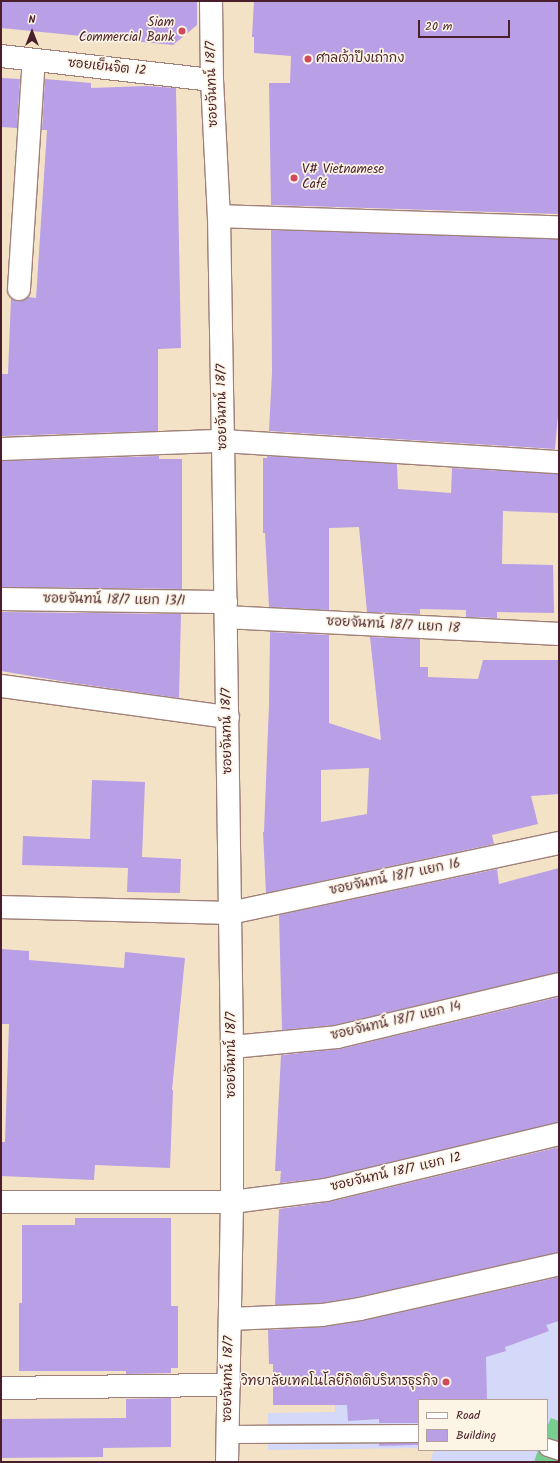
<!DOCTYPE html>
<html>
<head>
<meta charset="utf-8">
<style>
	body { margin:0 }
	#map { position:relative; width:560px; height:1463px; overflow:hidden; background:#f4e2c7; font-family:Kalam,"Playpen Sans Thai",sans-serif }
	div>[style] { position:absolute }
	.built>* { inset:0; background:#d4d8f9 }
	.green>* { inset:0; background:#78cd91 }
	.building>* { inset:0; background:#b89fe6 }
	.roads { filter:drop-shadow(1px 0 #9f8079) drop-shadow(-1px 0 #9f8079) drop-shadow(0 1px #9f8079) drop-shadow(0 -1px #9f8079) }
	.service>* { height:17px; margin:-8.5px; padding:0 8.5px; transform-origin:8.5px; border-radius:8.5px; background:#fff }
	.minor>* { height:22px; margin:-11px; padding:0 11px; transform-origin:11px; border-radius:11px; background:#fff }
	.tertiary>* { height:22px; margin:-11px; padding:0 11px; transform-origin:11px; border-radius:11px; background:#fff }
	.dots>* { width:11px; height:11px; translate:-50% -50%; box-sizing:border-box; border:2px solid #fcf5e5; border-radius:50% }
	span { translate:-50% -50%; white-space:nowrap; text-align:center; line-height:1.15; -webkit-text-stroke:3.5px #fcf5e5; paint-order:stroke }
	.poi-label { font-size:13px; color:#4a1f2b }
	.right { translate:-100% -50%; text-align:right }
	.left { translate:0 -50%; text-align:left }
	.street-label { font-size:13px; color:#4a1f2b }
	.frame { position:absolute; inset:0; border:2px solid #4a1f2b; pointer-events:none }
	.legend { position:absolute; left:418px; top:1399px; width:130px; height:52px; box-sizing:border-box; background:#fcf5e5; border:1px solid #b59f9b; margin:0; padding:5px 7px; list-style:none; font-size:12px; color:#4a1f2b }
	.legend li { display:flex; align-items:center; gap:8px; height:20px }
	.legend b { width:20px; border:1px solid #b59f9b }
	.north { position:absolute; left:12px; top:12px; width:40px; height:40px; -webkit-text-stroke:3px #fcf5e5; paint-order:stroke; rotate:0deg; font-size:11px; font-weight:700; line-height:16px; text-align:center; color:#4a1f2b }
	.north::after { content:''; display:block; margin:auto; width:14px; height:18px; background:#4a1f2b; clip-path:polygon(50% 0,100% 100%,50% 72%,0 100%) }
	.scale { position:absolute; left:418px; top:20px; width:92px; height:18px; box-sizing:border-box; border:2px solid #4a1f2b; border-top:0; padding-left:5px; font-size:12px; line-height:14px; white-space:nowrap; color:#4a1f2b; -webkit-text-stroke:3px #fcf5e5; paint-order:stroke }
</style>
</head>
<body>
<div id="map">
	<div class="built">
		<i style="clip-path:polygon(559px 1315px,559px 1462px,430px 1462px,434px 1450px,547px 1450px,547px 1400px,419px 1400px,419px 1448px,268px 1450px,268px 1413px,335px 1412px,333px 1365px)"></i>
	</div>
	<div class="green">
		<i style="clip-path:polygon(551px 1418px,559px 1421px,559px 1462px,534px 1462px,538px 1450px,547px 1450px,547px 1427px)"></i>
	</div>
	<div class="building">
		<i style="clip-path:polygon(1px 1px,197px 1px,197px 25px,173px 45px,1px 28px)"></i>
		<i style="clip-path:polygon(254px 1px,559px 1px,559px 214px,271px 205px,269px 83px,290px 83px,291px 56px,254px 53px,254px 37px,252px 37px)"></i>
		<i style="clip-path:polygon(1px 78px,20px 79px,17px 128px,1px 127px)"></i>
		<i style="clip-path:polygon(45px 79px,91px 83px,91px 88px,147px 86px,176px 88px,181px 348px,158px 349px,158px 431px,1px 436px,1px 374px,8px 374px,11px 298px,19px 301px,28px 297px,36px 298px,47px 130px,42px 130px)"></i>
		<i style="clip-path:polygon(271px 230px,559px 239px,559px 403px,555px 449px,269px 431px,272px 372px)"></i>
		<i style="clip-path:polygon(159px 456px,159px 459px,182px 459px,182px 589px,1px 587px,1px 461px)"></i>
		<i style="clip-path:polygon(267px 456px,397px 464px,398px 489px,451px 493px,452px 468px,559px 474px,559px 513px,503px 511px,502px 564px,553px 565px,554px 613px,497px 612px,497px 618px,466px 617px,466px 610px,420px 609px,420px 614px,367px 612px,359px 527px,329px 528px,329px 610px,269px 607px,265px 533px,263px 533px,263px 458px,267px 458px)"></i>
		<i style="clip-path:polygon(1px 612px,181px 614px,179px 698px,73px 683px,1px 671px)"></i>
		<i style="clip-path:polygon(evenodd,270px 632px,329px 635px,329px 723px,381px 740px,370px 637px,420px 639px,420px 667px,428px 667px,428px 677px,478px 679px,483px 660px,559px 660px,559px 794px,531px 796px,538px 824px,492px 835px,494px 844px,266px 893px,263px 832px,264px 832px,269px 705px,270px 632px,369px 768px,367px 814px,321px 822px,321px 770px,369px 768px)"></i>
		<i style="clip-path:polygon(92px 780px,145px 782px,142px 857px,181px 859px,180px 893px,127px 892px,128px 868px,22px 865px,23px 836px,90px 839px)"></i>
		<i style="clip-path:polygon(559px 868px,559px 972px,335px 1025px,282px 1030px,279px 915px,497px 869px,499px 884px)"></i>
		<i style="clip-path:polygon(1px 949px,29px 951px,29px 960px,124px 968px,125px 952px,185px 958px,172px 1090px,173px 1090px,170px 1168px,95px 1165px,94px 1180px,1px 1176px,1px 1142px,5px 1142px,9px 1024px,1px 1024px)"></i>
		<i style="clip-path:polygon(559px 997px,559px 1122px,324px 1178px,280px 1183px,281px 1171px,275px 1171px,281px 1055px,340px 1049px)"></i>
		<i style="clip-path:polygon(559px 1147px,559px 1252px,358px 1297px,321px 1303px,275px 1305px,279px 1209px,329px 1202px)"></i>
		<i style="clip-path:polygon(75px 1218px,171px 1218px,171px 1306px,178px 1306px,178px 1368px,171px 1368px,171px 1373px,126px 1374px,126px 1371px,19px 1371px,19px 1303px,22px 1303px,22px 1225px,75px 1225px)"></i>
		<i style="clip-path:polygon(559px 1277px,559px 1321px,546px 1325px,549px 1331px,505px 1347px,506px 1351px,486px 1357px,487px 1400px,419px 1400px,419px 1423px,379px 1423px,379px 1419px,348px 1421px,347px 1405px,273px 1405px,273px 1364px,269px 1364px,268px 1330px,323px 1327px,362px 1321px)"></i>
		<i style="clip-path:polygon(171px 1398px,171px 1447px,103px 1448px,103px 1457px,1px 1458px,1px 1419px,126px 1418px,126px 1399px)"></i>
		<i style="clip-path:polygon(379px 1443px,419px 1443px,419px 1445px,379px 1446px)"></i>
	</div>
	<div class="roads">
		<div class="service">
			<i style="left:228px;top:1434px;width:191px;rotate:-0.3deg"></i>
			<i style="left:547px;top:1447px;width:13px;rotate:18deg"></i>
		</div>
		<div class="minor">
			<i style="left:219px;top:216px;width:340px;rotate:1.9deg"></i>
			<i style="left:19px;top:289px;width:229px;rotate:-86.3deg"></i>
			<i style="left:1px;top:449px;width:222px;rotate:-2.1deg"></i>
			<i style="left:223px;top:441px;width:337px;rotate:3.6deg"></i>
			<i style="left:1px;top:599px;width:225px;rotate:0.8deg"></i>
			<i style="left:226px;top:617px;width:333px;rotate:2.9deg"></i>
			<i style="left:1px;top:686px;width:229px;rotate:7.8deg"></i>
			<i style="left:1px;top:907px;width:229px;rotate:1.5deg"></i>
			<i style="left:230px;top:913px;width:336px;rotate:-12deg"></i>
			<i style="left:232px;top:1047px;width:105px;rotate:-5.4deg"></i>
			<i style="left:337px;top:1037px;width:228px;rotate:-13.4deg"></i>
			<i style="left:1px;top:1202px;width:231px"></i>
			<i style="left:232px;top:1202px;width:95px;rotate:-7.3deg"></i>
			<i style="left:326px;top:1190px;width:240px;rotate:-13.5deg"></i>
			<i style="left:230px;top:1319px;width:92px;rotate:-2.5deg"></i>
			<i style="left:322px;top:1315px;width:38px;rotate:-9deg"></i>
			<i style="left:360px;top:1309px;width:204px;rotate:-12.7deg"></i>
			<i style="left:1px;top:1388px;width:228px;rotate:-0.8deg"></i>
		</div>
		<div class="tertiary">
			<i style="left:211px;top:1px;width:79px;rotate:89.3deg"></i>
			<i style="left:212px;top:80px;width:136px;rotate:87.1deg"></i>
			<i style="left:219px;top:216px;width:225px;rotate:89deg"></i>
			<i style="left:223px;top:441px;width:606px;rotate:89.15deg"></i>
			<i style="left:232px;top:1047px;width:155px;rotate:90deg"></i>
			<i style="left:232px;top:1202px;width:260px;rotate:91.1deg"></i>
			<i style="left:1px;top:56px;width:212px;rotate:6.5deg"></i>
		</div>
	</div>
	<div class="dots">
		<i style="left:182px;top:31px;background:#d1495b"></i>
		<i style="left:308px;top:59px;background:#d1495b"></i>
		<i style="left:294px;top:178px;background:#d1495b"></i>
		<i style="left:446px;top:1382px;background:#d1495b"></i>
	</div>
	<div class="poi-label">
		<span class="right" style="left:174px;top:31px">Siam<br>Commercial Bank</span>
		<span class="left" style="left:316px;top:59px">ศาลเจ้าปึงเถ่ากง</span>
		<span class="left" style="left:302px;top:178px">V# Vietnamese<br>Café</span>
		<span class="right" style="left:438px;top:1382px">วิทยาลัยเทคโนโลยีกิตติบริหารธุรกิจ</span>
	</div>
	<div class="street-label">
		<span style="left:107px;top:68px;rotate:6deg">ซอยเย็นจิต 12</span>
		<span style="left:213px;top:84px;rotate:-92deg">ซอยจันทน์ 18/7</span>
		<span style="left:223px;top:407px;rotate:-91deg">ซอยจันทน์ 18/7</span>
		<span style="left:114px;top:601px;rotate:1deg">ซอยจันทน์ 18/7 แยก 13/1</span>
		<span style="left:393px;top:626px;rotate:3deg">ซอยจันทน์ 18/7 แยก 18</span>
		<span style="left:228px;top:731px;rotate:-91deg">ซอยจันทน์ 18/7</span>
		<span style="left:395px;top:878px;rotate:-12deg">ซอยจันทน์ 18/7 แยก 16</span>
		<span style="left:396px;top:1022px;rotate:-13deg">ซอยจันทน์ 18/7 แยก 14</span>
		<span style="left:232px;top:1055px;rotate:-90deg">ซอยจันทน์ 18/7</span>
		<span style="left:396px;top:1173px;rotate:-13deg">ซอยจันทน์ 18/7 แยก 12</span>
		<span style="left:229px;top:1379px;rotate:-89deg">ซอยจันทน์ 18/7</span>
	</div>
	<div class="frame"></div>
	<ul class="legend">
	<li><b style="height:5px;background:#fff"></b>Road</li>
	<li><b style="height:11px;background:#b89fe6"></b>Building</li>
	</ul>
	<div class="north">N</div>
	<div class="scale">20 m</div>
</div>
</body>
</html>
